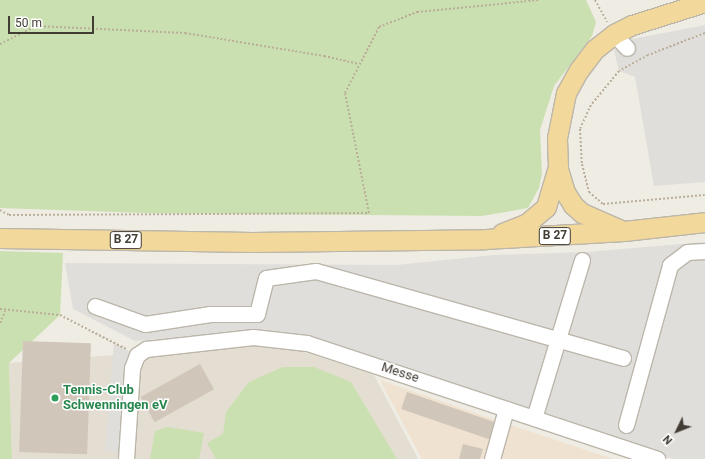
<!DOCTYPE html>
<html>
<head>
<meta charset="utf-8">
<style>
	body { margin:0 }
	#map { position:relative; width:705px; height:459px; overflow:hidden; background:#efece3; font-family:Roboto,sans-serif }
	div>[style] { position:absolute }
	.residential>* { inset:0; background:#e3ddd2 }
	.commercial>* { inset:0; background:#f0e2d0 }
	.green>* { inset:0; background:#cbe0b0 }
	.parking>* { inset:0; background:#e0dedb }
	.building>* { inset:0; background:#d0c7ba; transform-origin:0 0 }
	.path>* { height:2px; margin-top:-1px; transform-origin:0; background:repeating-linear-gradient(90deg,#baae9a 0 2px,transparent 0 4px) }
	.roads { filter:drop-shadow(1px 0 #bcb6aa) drop-shadow(-1px 0 #bcb6aa) drop-shadow(0 1px #bcb6aa) drop-shadow(0 -1px #bcb6aa) }
	.minor>* { height:15px; margin:-7.5px; padding:0 7.5px; transform-origin:7.5px; border-radius:7.5px; background:#fff }
	.major>* { height:19px; margin:-9.5px; padding:0 9.5px; transform-origin:9.5px; border-radius:9.5px; background:#f2d89a }
	.dots>* { width:11px; height:11px; translate:-50% -50%; box-sizing:border-box; border:2px solid #fff; border-radius:50% }
	span { translate:-50% -50%; white-space:nowrap; text-align:center; line-height:1.15; -webkit-text-stroke:3px #fff; paint-order:stroke }
	.shield-label span { padding:1px 3px; background:#fff; border:1px solid; border-radius:3px; -webkit-text-stroke-width:0 }
	.shield-label { font-size:12px; color:#413c34; font-weight:700 }
	.street-label { font-size:13px; color:#413c34 }
	.leisure-label { font-size:13px; color:#27864d; font-weight:700 }
	.left { translate:0 -50%; text-align:left }
	.north { position:absolute; left:657px; top:411px; width:40px; height:40px; -webkit-text-stroke:3px #fff; paint-order:stroke; rotate:227deg; font-size:11px; font-weight:700; line-height:16px; text-align:center; color:#413c34 }
	.north::after { content:''; display:block; margin:auto; width:14px; height:18px; background:#413c34; clip-path:polygon(50% 0,100% 100%,50% 72%,0 100%) }
	.scale { position:absolute; left:8px; top:16px; width:86px; height:18px; box-sizing:border-box; border:2px solid #413c34; border-top:0; padding-left:5px; font-size:12px; line-height:14px; white-space:nowrap; color:#413c34; -webkit-text-stroke:3px #fff; paint-order:stroke }
</style>
</head>
<body>
<div id="map">
	<div class="residential">
		<i style="clip-path:polygon(277px 343px,374px 375px,418px 459px,12px 459px,9px 363px)"></i>
	</div>
	<div class="commercial">
		<i style="clip-path:polygon(380px 380px,492px 419px,613px 459px,422px 459px)"></i>
	</div>
	<div class="green">
		<i style="clip-path:polygon(0 0,586px 0,596px 22px,592px 36px,554px 86px,540px 130px,542px 173px,539px 188px,528px 208px,482px 216px,144px 213px,0 208px)"></i>
		<i style="clip-path:polygon(0 251px,63px 253px,60px 315px,9px 363px,12px 459px,0 459px)"></i>
		<i style="clip-path:polygon(283px 367px,314px 367px,351px 382px,397px 459px,216px 459px,207px 443px,223px 434px,226px 412px,249px 382px)"></i>
		<i style="clip-path:polygon(168px 427px,204px 433px,199px 459px,150px 459px,155px 431px)"></i>
	</div>
	<div class="parking">
		<i style="clip-path:polygon(705px 25px,705px 182px,654px 186px,635px 77px,619px 71px,614px 50px,627px 48px,632px 39px)"></i>
		<i style="clip-path:polygon(705px 242px,705px 459px,673px 459px,247px 332px,135px 341px,73px 309px,65px 263px,396px 265px,494px 255px,587px 252px)"></i>
		<i style="clip-path:polygon(114px 343px,137px 355px,127px 452px,105px 451px)"></i>
	</div>
	<div class="building">
		<i style="left:23px;top:341px;width:68px;height:111px;rotate:2deg"></i>
		<i style="left:200px;top:364px;width:29px;height:68px;rotate:61deg"></i>
		<i style="left:407px;top:392px;width:93px;height:18px;rotate:19deg"></i>
		<i style="clip-path:polygon(463px 444px,483px 449px,480px 459px,459px 459px)"></i>
	</div>
	<div class="path">
		<i style="left:595px;top:0;width:25px;rotate:61deg"></i>
		<i style="left:705px;top:33px;width:61px;rotate:158.9deg"></i>
		<i style="left:648px;top:55px;width:33px;rotate:151deg"></i>
		<i style="left:619px;top:71px;width:44px;rotate:129.5deg"></i>
		<i style="left:591px;top:105px;width:26px;rotate:115deg"></i>
		<i style="left:580px;top:129px;width:35px;rotate:87deg"></i>
		<i style="left:582px;top:164px;width:29px;rotate:76deg"></i>
		<i style="left:589px;top:192px;width:18px;rotate:41deg"></i>
		<i style="left:603px;top:204px;width:102px;rotate:-5deg"></i>
		<i style="left:0;top:44px;width:40px;rotate:-26.6deg"></i>
		<i style="left:36px;top:26px;width:149px;rotate:2.7deg"></i>
		<i style="left:185px;top:33px;width:141px;rotate:9.4deg"></i>
		<i style="left:324px;top:56px;width:36px;rotate:13deg"></i>
		<i style="left:0;top:210px;width:10px;rotate:29deg"></i>
		<i style="left:9px;top:215px;width:360px;rotate:-0.3deg"></i>
		<i style="left:369px;top:213px;width:122px;rotate:-101.3deg"></i>
		<i style="left:345px;top:93px;width:74px;rotate:-62.7deg"></i>
		<i style="left:379px;top:27px;width:41px;rotate:-21.5deg"></i>
		<i style="left:417px;top:12px;width:123px;rotate:-5.6deg"></i>
		<i style="left:0;top:309px;width:60px;rotate:5.7deg"></i>
		<i style="left:60px;top:315px;width:74px;rotate:27.3deg"></i>
		<i style="left:0;top:323px;width:13px;rotate:-67deg"></i>
	</div>
	<div class="roads">
		<div class="minor">
			<i style="left:614px;top:34px;width:19px;rotate:47deg"></i>
			<i style="left:95px;top:306px;width:53px;rotate:19.8deg"></i>
			<i style="left:145px;top:324px;width:66px;rotate:-8.7deg"></i>
			<i style="left:210px;top:314px;width:47px"></i>
			<i style="left:257px;top:314px;width:37px;rotate:-76deg"></i>
			<i style="left:266px;top:278px;width:50px;rotate:-8deg"></i>
			<i style="left:316px;top:271px;width:319px;rotate:15.8deg"></i>
			<i style="left:534px;top:418px;width:165px;rotate:-73.1deg"></i>
			<i style="left:626px;top:425px;width:166px;rotate:-74.6deg"></i>
			<i style="left:670px;top:265px;width:21px;rotate:-37deg"></i>
			<i style="left:687px;top:252px;width:18px;rotate:-3deg"></i>
			<i style="left:126px;top:459px;width:91px;rotate:-86.2deg"></i>
			<i style="left:132px;top:368px;width:14px;rotate:-69deg"></i>
			<i style="left:137px;top:355px;width:11px;rotate:-34deg"></i>
			<i style="left:146px;top:349px;width:108px;rotate:-6.4deg"></i>
			<i style="left:253px;top:337px;width:54px;rotate:6.3deg"></i>
			<i style="left:307px;top:343px;width:369px;rotate:18.3deg"></i>
			<i style="left:492px;top:459px;width:52px;rotate:-74.4deg"></i>
		</div>
		<div class="major">
			<i style="left:558px;top:169px;width:24px;rotate:73deg"></i>
			<i style="left:565px;top:192px;width:15px;rotate:58deg"></i>
			<i style="left:573px;top:205px;width:12px;rotate:42deg"></i>
			<i style="left:582px;top:213px;width:43px;rotate:23.6deg"></i>
			<i style="left:502px;top:233px;width:26px;rotate:-21deg"></i>
			<i style="left:526px;top:224px;width:26px;rotate:-40deg"></i>
			<i style="left:546px;top:207px;width:42px;rotate:-73.3deg"></i>
			<i style="left:558px;top:167px;width:29px;rotate:-92deg"></i>
			<i style="left:557px;top:138px;width:46px;rotate:-78.7deg"></i>
			<i style="left:566px;top:93px;width:26px;rotate:-61deg"></i>
			<i style="left:579px;top:70px;width:26px;rotate:-53deg"></i>
			<i style="left:595px;top:49px;width:24px;rotate:-38deg"></i>
			<i style="left:614px;top:34px;width:20px;rotate:-27deg"></i>
			<i style="left:632px;top:25px;width:77px;rotate:-17.5deg"></i>
			<i style="left:0;top:238px;width:252px;rotate:0.9deg"></i>
			<i style="left:252px;top:242px;width:234px;rotate:-0.7deg"></i>
			<i style="left:486px;top:239px;width:138px;rotate:-3.3deg"></i>
			<i style="left:624px;top:231px;width:81px;rotate:-6.3deg"></i>
		</div>
	</div>
	<div class="dots">
		<i style="left:55px;top:398px;background:#2e9e5b"></i>
	</div>
	<div class="shield-label">
		<span style="left:555px;top:236px">B 27</span>
		<span style="left:126px;top:240px">B 27</span>
	</div>
	<div class="street-label">
		<span style="left:400px;top:373px;rotate:18deg">Messe</span>
	</div>
	<div class="leisure-label">
		<span class="left" style="left:63px;top:398px">Tennis-Club<br>Schwenningen eV</span>
	</div>
	<div class="north">N</div>
	<div class="scale">50 m</div>
</div>
</body>
</html>
